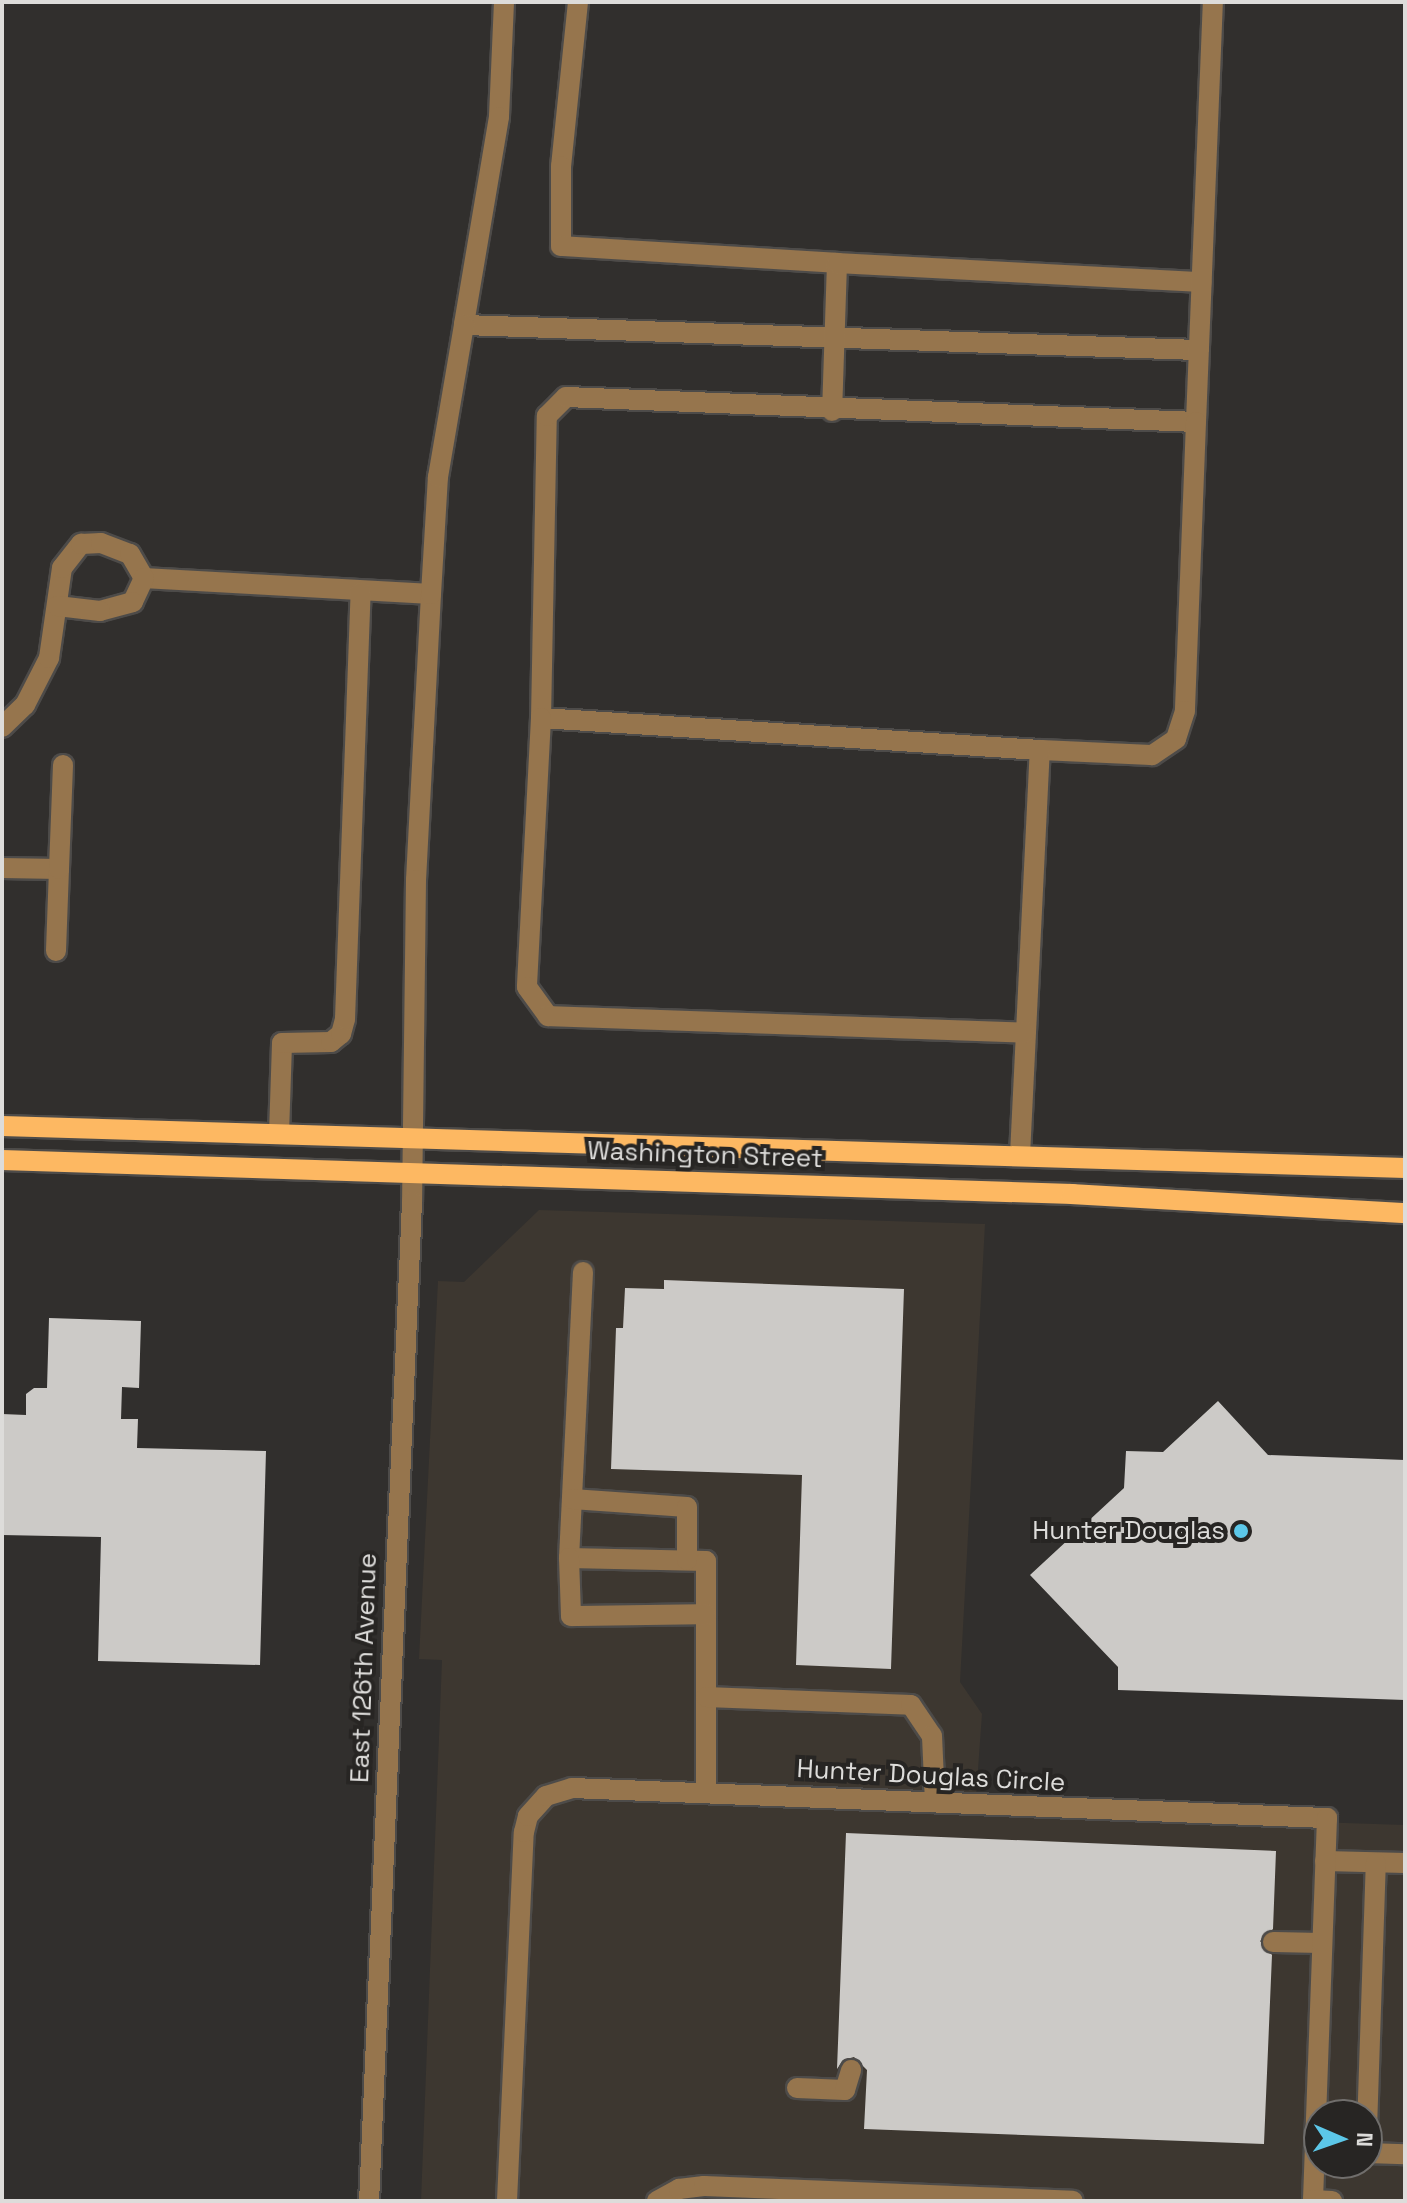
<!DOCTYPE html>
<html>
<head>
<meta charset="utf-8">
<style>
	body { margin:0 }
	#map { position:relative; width:1407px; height:2203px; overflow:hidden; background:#312f2d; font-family:"Space Grotesk",sans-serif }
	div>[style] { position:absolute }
	.built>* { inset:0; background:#3d3730 }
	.building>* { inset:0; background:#cccac7 }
	.roads { filter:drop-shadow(2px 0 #4d4b49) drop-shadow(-2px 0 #4d4b49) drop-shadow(0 2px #4d4b49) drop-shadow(0 -2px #4d4b49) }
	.minor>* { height:20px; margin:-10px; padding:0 10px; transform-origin:10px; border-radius:10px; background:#96754d }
	.major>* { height:20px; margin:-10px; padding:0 10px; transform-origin:10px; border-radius:10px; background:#fdb862 }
	.dots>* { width:22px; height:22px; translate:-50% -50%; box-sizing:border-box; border:4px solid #272523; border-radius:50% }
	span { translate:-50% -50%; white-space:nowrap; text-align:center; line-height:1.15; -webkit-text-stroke:8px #272523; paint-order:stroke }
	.street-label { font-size:26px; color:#dddcda }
	.poi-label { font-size:26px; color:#dddcda }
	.right { translate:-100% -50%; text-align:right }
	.frame { position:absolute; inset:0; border:4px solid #dddcda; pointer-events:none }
	.north { position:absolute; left:1303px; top:2099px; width:80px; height:80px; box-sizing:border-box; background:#272523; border:2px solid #706e6c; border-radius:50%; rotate:92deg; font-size:22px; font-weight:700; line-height:32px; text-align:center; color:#dddcda }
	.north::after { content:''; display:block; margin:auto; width:28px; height:36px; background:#5cc7e8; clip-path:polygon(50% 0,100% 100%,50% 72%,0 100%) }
</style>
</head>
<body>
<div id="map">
	<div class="built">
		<i style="clip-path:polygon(evenodd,539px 1210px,985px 1224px,960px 1682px,982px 1714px,975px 1811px,1405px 1825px,1405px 2201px,421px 2201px,442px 1660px,419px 1659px,438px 1281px,464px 1282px,539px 1210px,1319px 2115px,1367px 2115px,1367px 2163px,1319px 2163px,1319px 2115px)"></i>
	</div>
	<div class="building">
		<i style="clip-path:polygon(664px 1280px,904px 1289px,891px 1669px,796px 1665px,802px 1475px,611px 1469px,616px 1328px,623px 1328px,625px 1288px,664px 1289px)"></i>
		<i style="clip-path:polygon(49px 1318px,141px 1321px,139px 1388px,122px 1387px,121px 1419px,138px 1419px,137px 1448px,266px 1451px,260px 1665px,98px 1661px,101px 1537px,2px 1535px,2px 1414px,26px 1415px,26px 1394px,34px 1388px,47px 1388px)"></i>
		<i style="clip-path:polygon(1218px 1401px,1268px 1455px,1405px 1460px,1405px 1700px,1118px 1690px,1118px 1667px,1030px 1575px,1124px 1488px,1126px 1451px,1163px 1452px)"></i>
		<i style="clip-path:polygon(846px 1833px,1276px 1851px,1273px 1929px,1260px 1941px,1272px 1955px,1264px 2144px,864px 2129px,867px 2070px,854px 2057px,843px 2060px,837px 2069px)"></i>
	</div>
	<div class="roads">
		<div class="minor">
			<i style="left:504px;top:2px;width:115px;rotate:92.5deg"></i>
			<i style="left:499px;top:117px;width:211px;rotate:99.6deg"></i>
			<i style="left:464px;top:325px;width:735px;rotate:1.95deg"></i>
			<i style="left:578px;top:2px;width:165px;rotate:95.9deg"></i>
			<i style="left:561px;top:166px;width:80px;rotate:90deg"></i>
			<i style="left:561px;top:246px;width:277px;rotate:3.5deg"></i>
			<i style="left:837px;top:263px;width:148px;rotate:91.9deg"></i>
			<i style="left:837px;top:263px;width:365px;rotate:3deg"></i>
			<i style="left:1196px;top:422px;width:420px;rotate:-87.7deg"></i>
			<i style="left:144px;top:578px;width:287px;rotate:3.2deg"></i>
			<i style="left:431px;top:594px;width:286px;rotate:93deg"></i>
			<i style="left:416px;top:880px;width:322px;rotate:90.7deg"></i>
			<i style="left:412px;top:1202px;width:1000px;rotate:92.46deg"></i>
			<i style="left:431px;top:594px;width:117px;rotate:-86.6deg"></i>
			<i style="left:438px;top:477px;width:154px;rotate:-80.3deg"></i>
			<i style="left:541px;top:718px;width:302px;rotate:-88.9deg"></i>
			<i style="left:547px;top:416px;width:27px;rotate:-45deg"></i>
			<i style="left:566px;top:397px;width:630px;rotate:2.27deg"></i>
			<i style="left:1196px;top:422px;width:289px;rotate:92.2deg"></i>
			<i style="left:1185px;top:711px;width:29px;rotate:108deg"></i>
			<i style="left:1176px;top:739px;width:29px;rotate:146deg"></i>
			<i style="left:1152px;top:755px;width:112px;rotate:-177.4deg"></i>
			<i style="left:2px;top:727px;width:32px;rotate:-44deg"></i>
			<i style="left:25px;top:705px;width:53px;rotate:-62.9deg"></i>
			<i style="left:49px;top:658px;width:91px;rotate:-81.8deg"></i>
			<i style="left:62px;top:568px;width:31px;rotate:-52deg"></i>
			<i style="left:81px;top:544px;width:20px;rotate:-3deg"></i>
			<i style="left:101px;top:543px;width:31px;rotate:21deg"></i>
			<i style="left:130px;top:554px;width:28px;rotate:60deg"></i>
			<i style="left:144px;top:578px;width:26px;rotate:115deg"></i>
			<i style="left:133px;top:602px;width:34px;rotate:165deg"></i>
			<i style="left:100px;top:611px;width:43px;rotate:-173.4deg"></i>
			<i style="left:2px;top:868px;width:57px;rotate:1deg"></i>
			<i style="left:59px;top:869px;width:82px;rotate:92.1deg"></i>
			<i style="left:59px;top:869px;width:104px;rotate:-87.8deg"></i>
			<i style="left:279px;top:1134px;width:91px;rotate:-88.1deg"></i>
			<i style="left:282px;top:1043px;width:49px;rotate:-1.2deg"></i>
			<i style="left:331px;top:1042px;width:13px;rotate:-39deg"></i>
			<i style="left:341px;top:1034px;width:16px;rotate:-75deg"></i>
			<i style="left:345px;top:1019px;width:427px;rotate:-87.9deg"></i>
			<i style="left:1020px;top:1155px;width:405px;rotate:-87.2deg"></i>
			<i style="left:1040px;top:750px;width:500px;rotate:-176.33deg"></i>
			<i style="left:541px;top:718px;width:269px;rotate:93deg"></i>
			<i style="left:527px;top:987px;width:36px;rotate:54deg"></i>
			<i style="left:548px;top:1016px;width:477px;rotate:2deg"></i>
			<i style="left:583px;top:1272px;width:286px;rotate:92.8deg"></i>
			<i style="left:569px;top:1558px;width:137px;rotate:1.3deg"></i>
			<i style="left:706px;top:1561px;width:231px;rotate:90deg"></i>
			<i style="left:572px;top:1499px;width:115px;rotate:4deg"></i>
			<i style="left:687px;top:1507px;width:53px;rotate:90deg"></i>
			<i style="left:569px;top:1558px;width:58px;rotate:88deg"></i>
			<i style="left:571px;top:1616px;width:135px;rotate:-0.8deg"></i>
			<i style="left:706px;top:1697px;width:205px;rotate:2.2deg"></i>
			<i style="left:911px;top:1705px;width:37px;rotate:56deg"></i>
			<i style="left:932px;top:1736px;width:66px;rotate:87.4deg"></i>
			<i style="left:1325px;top:1861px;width:80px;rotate:1.4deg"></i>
			<i style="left:1273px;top:1942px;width:49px;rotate:1.2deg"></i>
			<i style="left:797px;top:2088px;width:48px;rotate:2.4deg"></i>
			<i style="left:845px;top:2090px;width:21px;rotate:-73deg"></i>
			<i style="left:1367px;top:2129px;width:266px;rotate:-88.1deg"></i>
			<i style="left:1367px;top:2153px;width:38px;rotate:2deg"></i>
			<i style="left:507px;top:2201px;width:369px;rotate:-87.4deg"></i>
			<i style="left:524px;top:1832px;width:16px;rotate:-76deg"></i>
			<i style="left:528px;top:1816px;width:27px;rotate:-48deg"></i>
			<i style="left:546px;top:1796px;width:27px;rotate:-17deg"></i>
			<i style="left:572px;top:1788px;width:756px;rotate:2.28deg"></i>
			<i style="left:1327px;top:1818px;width:382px;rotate:92.1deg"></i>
			<i style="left:1313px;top:2200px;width:19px;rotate:3deg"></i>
			<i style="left:657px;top:2201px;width:25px;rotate:-29deg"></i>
			<i style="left:679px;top:2189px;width:25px;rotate:-7deg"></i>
			<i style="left:704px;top:2186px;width:369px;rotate:2.3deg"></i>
		</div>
		<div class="major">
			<i style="left:2px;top:1126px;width:1404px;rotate:1.71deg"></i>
			<i style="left:2px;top:1160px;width:1071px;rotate:1.82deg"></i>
			<i style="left:1072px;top:1194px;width:334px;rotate:3.3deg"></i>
		</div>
	</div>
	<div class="dots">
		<i style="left:1241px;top:1531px;background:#5cc7e8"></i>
	</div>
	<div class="street-label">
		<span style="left:705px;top:1155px;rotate:2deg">Washington Street</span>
		<span style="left:364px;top:1668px;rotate:-88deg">East 126th Avenue</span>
		<span style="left:931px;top:1776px;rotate:3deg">Hunter Douglas Circle</span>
	</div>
	<div class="poi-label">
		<span class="right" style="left:1225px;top:1531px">Hunter Douglas</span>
	</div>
	<div class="frame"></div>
	<div class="north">N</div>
</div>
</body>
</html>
